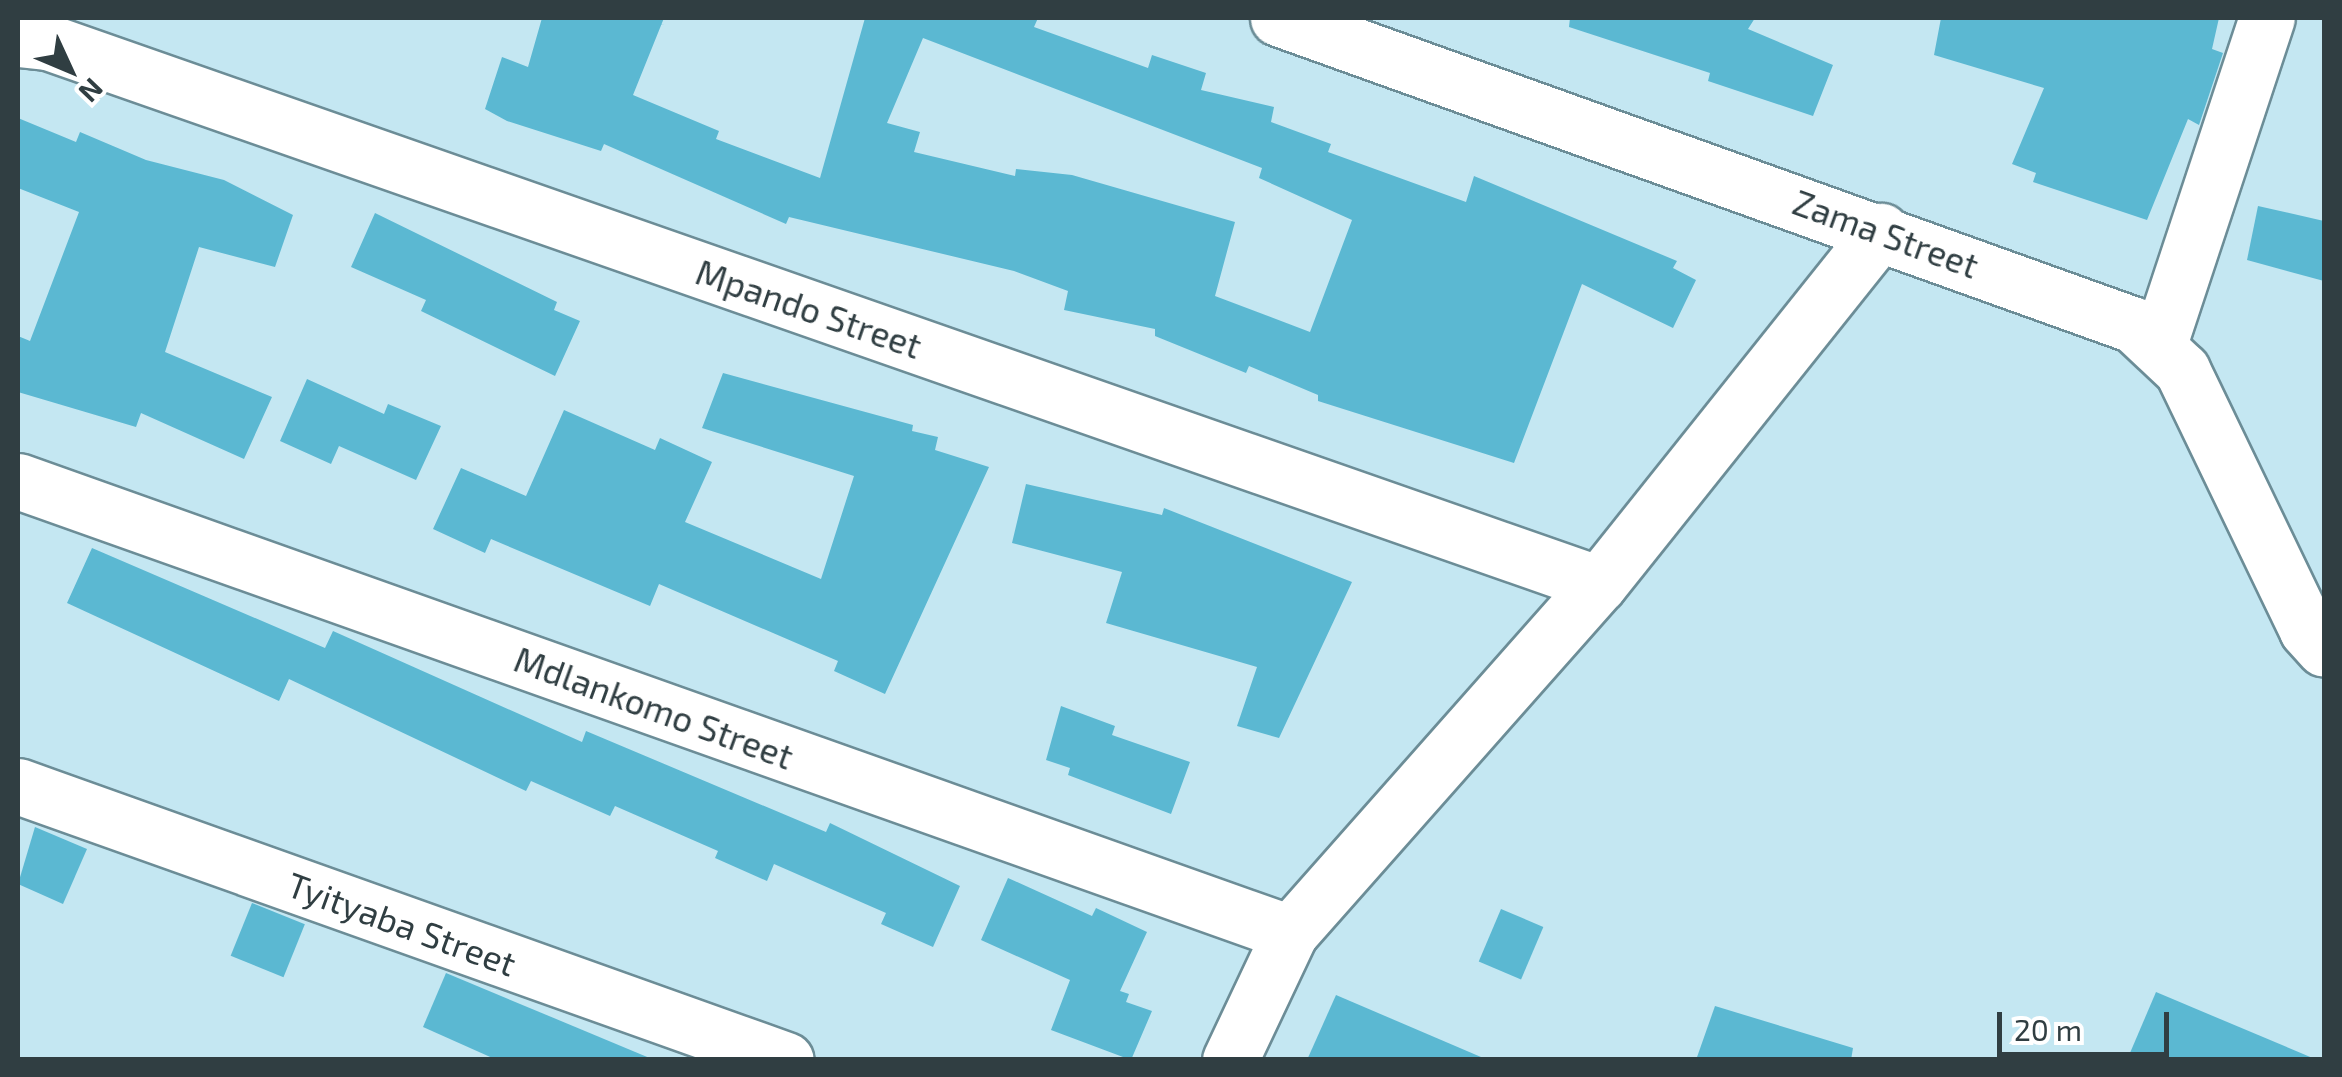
<!DOCTYPE html>
<html>
<head>
<meta charset="utf-8">
<style>
	body { margin:0 }
	#map { position:relative; width:2342px; height:1077px; overflow:hidden; background:#c4e7f2; font-family:"Exo 2",sans-serif }
	div>[style] { position:absolute }
	.building>* { inset:0; background:#5bb8d2; transform-origin:0 0 }
	.roads { filter:drop-shadow(2px 0 #6c8d97) drop-shadow(-2px 0 #6c8d97) drop-shadow(0 2px #6c8d97) drop-shadow(0 -2px #6c8d97) }
	.minor>* { height:55px; margin:-27.5px; padding:0 27.5px; transform-origin:27.5px; border-radius:27.5px; background:#fff }
	span { translate:-50% -50%; white-space:nowrap; text-align:center; line-height:1.15; -webkit-text-stroke:8px #fff; paint-order:stroke }
	.street-label { font-size:35px; color:#303e42 }
	.frame { position:absolute; inset:0; border:20px solid #303e42; pointer-events:none }
	.north { position:absolute; left:20px; top:20px; width:100px; height:100px; -webkit-text-stroke:8px #fff; paint-order:stroke; rotate:134deg; font-size:28px; font-weight:700; line-height:40px; text-align:center; color:#303e42 }
	.north::after { content:''; display:block; margin:auto; width:35px; height:45px; background:#303e42; clip-path:polygon(50% 0,100% 100%,50% 72%,0 100%) }
	.scale { position:absolute; left:1997px; top:1012px; width:172px; height:45px; box-sizing:border-box; border:5px solid #303e42; border-top:0; padding-left:12px; font-size:30px; line-height:35px; white-space:nowrap; color:#303e42; -webkit-text-stroke:8px #fff; paint-order:stroke }
</style>
</head>
<body>
<div id="map">
	<div class="building">
		<i style="clip-path:polygon(evenodd,542px 18px,664px 18px,633px 95px,719px 131px,716px 139px,820px 178px,865px 18px,1038px 18px,1034px 27px,1148px 68px,1152px 55px,1206px 73px,1201px 90px,1274px 107px,1271px 122px,1331px 144px,1328px 152px,1466px 202px,1474px 176px,1677px 261px,1673px 268px,1696px 280px,1673px 328px,1582px 284px,1514px 463px,1318px 401px,1318px 395px,1249px 366px,1246px 373px,1155px 336px,1155px 329px,1064px 310px,1068px 291px,1014px 271px,789px 217px,786px 224px,604px 144px,601px 151px,507px 121px,485px 109px,502px 57px,528px 67px,542px 18px,923px 38px,1262px 168px,1259px 178px,1352px 220px,1310px 332px,1215px 296px,1235px 222px,1072px 175px,1016px 169px,1015px 176px,914px 152px,920px 132px,887px 123px,923px 38px)"></i>
		<i style="clip-path:polygon(1570px 18px,1755px 18px,1748px 29px,1833px 65px,1813px 116px,1708px 81px,1710px 73px,1569px 27px)"></i>
		<i style="clip-path:polygon(1941px 18px,2219px 18px,2212px 49px,2223px 53px,2199px 125px,2188px 119px,2147px 220px,2033px 182px,2036px 173px,2012px 164px,2044px 88px,1934px 55px)"></i>
		<i style="clip-path:polygon(18px 118px,76px 142px,80px 132px,146px 160px,224px 180px,293px 215px,275px 267px,199px 247px,165px 352px,272px 397px,244px 459px,141px 413px,136px 427px,18px 392px,18px 336px,30px 341px,79px 212px,18px 188px)"></i>
		<i style="clip-path:polygon(2258px 206px,2324px 221px,2324px 281px,2247px 260px)"></i>
		<i style="clip-path:polygon(375px 213px,557px 302px,554px 310px,580px 321px,555px 376px,421px 311px,426px 300px,351px 267px)"></i>
		<i style="clip-path:polygon(723px 373px,913px 425px,912px 431px,938px 437px,935px 450px,989px 467px,885px 694px,834px 671px,838px 661px,659px 584px,650px 606px,491px 539px,485px 553px,433px 529px,461px 468px,526px 496px,564px 410px,655px 450px,660px 438px,712px 462px,685px 522px,821px 579px,854px 476px,702px 428px)"></i>
		<i style="clip-path:polygon(307px 379px,384px 414px,388px 404px,441px 426px,416px 480px,339px 446px,331px 464px,280px 441px)"></i>
		<i style="clip-path:polygon(1026px 484px,1162px 515px,1164px 508px,1352px 582px,1279px 738px,1237px 726px,1257px 667px,1106px 623px,1122px 572px,1012px 543px)"></i>
		<i style="clip-path:polygon(92px 548px,325px 648px,333px 631px,582px 742px,586px 731px,826px 832px,830px 823px,960px 886px,933px 947px,881px 924px,886px 913px,774px 864px,767px 881px,715px 858px,718px 851px,615px 806px,610px 816px,531px 781px,526px 791px,289px 679px,279px 701px,67px 603px)"></i>
		<i style="clip-path:polygon(1061px 706px,1115px 726px,1112px 735px,1190px 762px,1171px 814px,1068px 775px,1070px 768px,1046px 760px)"></i>
		<i style="clip-path:polygon(35px 827px,87px 849px,63px 904px,18px 884px)"></i>
		<i style="clip-path:polygon(1008px 878px,1092px 916px,1096px 908px,1147px 932px,1120px 991px,1129px 994px,1126px 1002px,1152px 1011px,1131px 1060px,1051px 1030px,1070px 980px,981px 940px)"></i>
		<i style="left:252px;top:903px;width:57px;height:57px;rotate:22deg"></i>
		<i style="left:1501px;top:909px;width:46px;height:57px;rotate:23deg"></i>
		<i style="clip-path:polygon(446px 973px,652px 1059px,652px 1060px,497px 1060px,423px 1027px)"></i>
		<i style="clip-path:polygon(2156px 992px,2315px 1059px,2315px 1060px,2127px 1060px)"></i>
		<i style="clip-path:polygon(1336px 995px,1488px 1060px,1307px 1060px)"></i>
		<i style="clip-path:polygon(1715px 1006px,1853px 1048px,1851px 1060px,1696px 1060px)"></i>
	</div>
	<div class="roads">
		<div class="minor">
			<i style="left:1278px;top:18px;width:909px;rotate:19.73deg"></i>
			<i style="left:2134px;top:325px;width:66px;rotate:43.2deg"></i>
			<i style="left:2182px;top:370px;width:288px;rotate:64.3deg"></i>
			<i style="left:2307px;top:630px;width:25px;rotate:48deg"></i>
			<i style="left:18px;top:39px;width:30px;rotate:6deg"></i>
			<i style="left:48px;top:42px;width:1643px;rotate:19.26deg"></i>
			<i style="left:2159px;top:344px;width:343px;rotate:-71.7deg"></i>
			<i style="left:18px;top:481px;width:1350px;rotate:19.56deg"></i>
			<i style="left:18px;top:786px;width:815px;rotate:19.63deg"></i>
			<i style="left:1230px;top:1060px;width:140px;rotate:-64.7deg"></i>
			<i style="left:1290px;top:933px;width:466px;rotate:-48.5deg"></i>
			<i style="left:1599px;top:584px;width:452px;rotate:-51.4deg"></i>
		</div>
	</div>
	<div class="street-label">
		<span style="left:1886px;top:233px;rotate:20deg">Zama Street</span>
		<span style="left:809px;top:308px;rotate:19deg">Mpando Street</span>
		<span style="left:654px;top:707px;rotate:20deg">Mdlankomo Street</span>
		<span style="left:402px;top:923px;rotate:20deg">Tyityaba Street</span>
	</div>
	<div class="frame"></div>
	<div class="north">N</div>
	<div class="scale">20 m</div>
</div>
</body>
</html>
